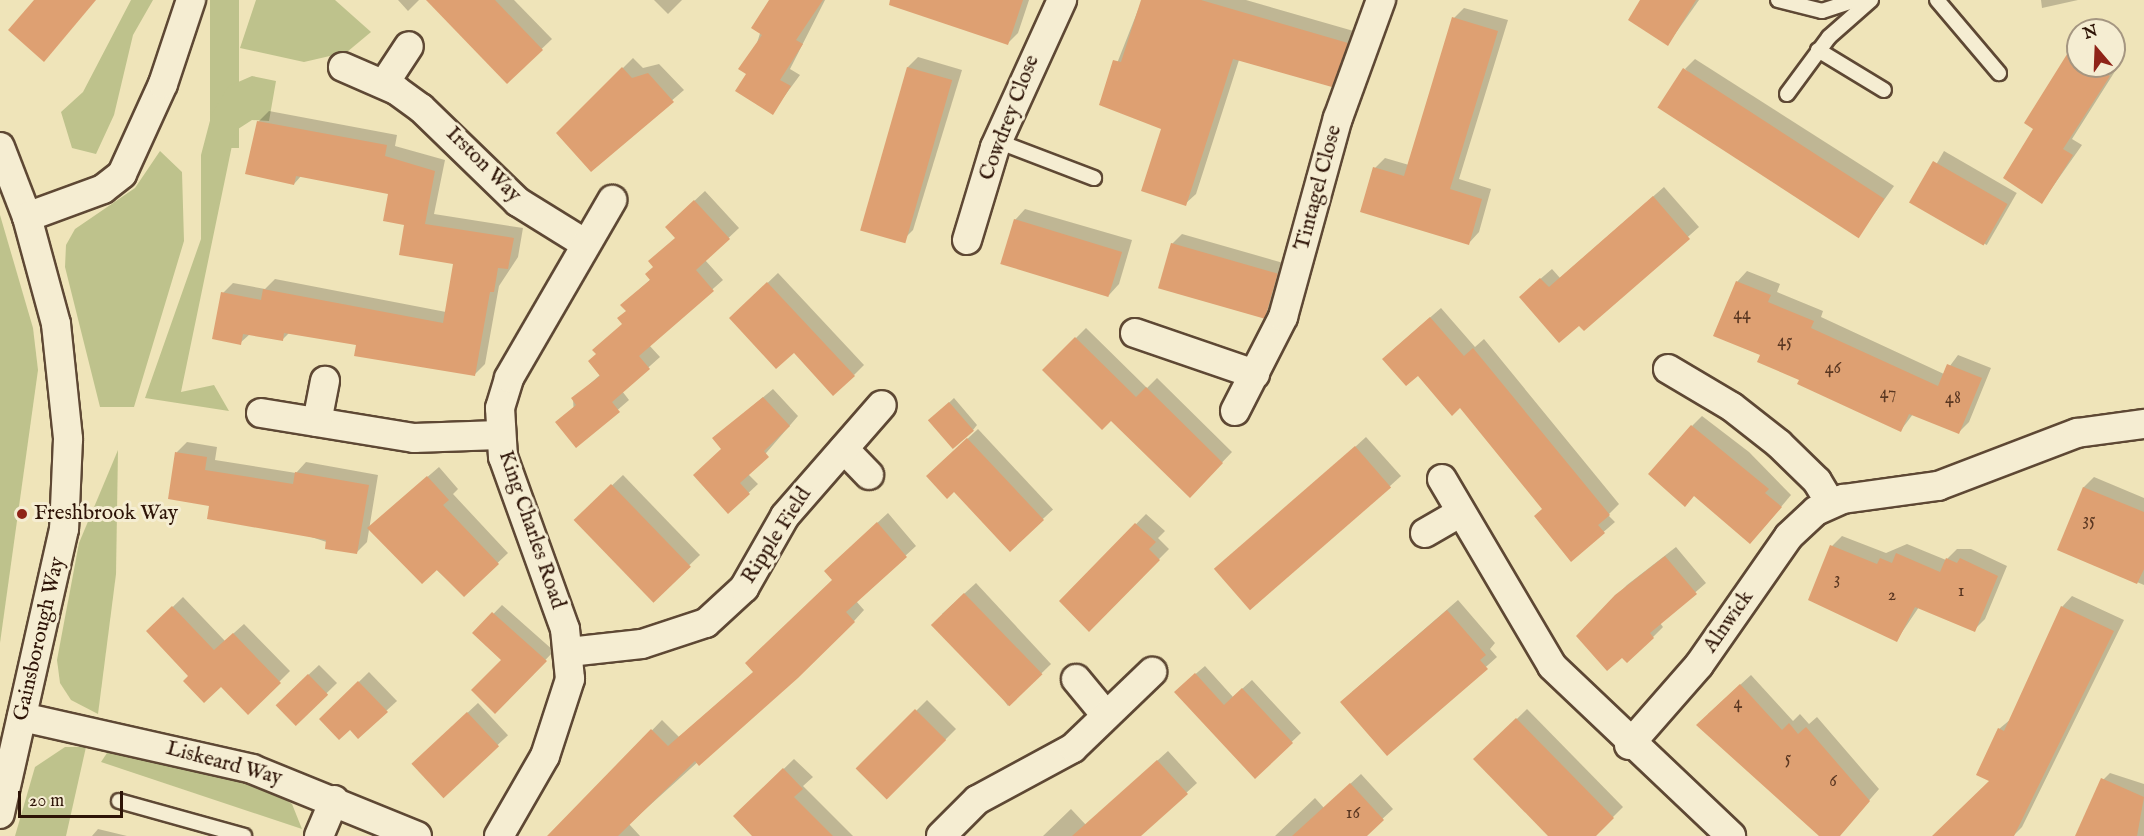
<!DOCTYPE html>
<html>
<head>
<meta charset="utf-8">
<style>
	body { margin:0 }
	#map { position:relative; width:2144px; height:836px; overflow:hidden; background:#efe4b9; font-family:"IM FELL English",serif }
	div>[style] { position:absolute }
	.green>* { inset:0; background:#bec28c; transform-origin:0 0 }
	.shadow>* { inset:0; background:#0003; transform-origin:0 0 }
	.building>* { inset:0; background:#dea072; transform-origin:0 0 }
	.roads { filter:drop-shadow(2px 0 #5e4834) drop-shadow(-2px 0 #5e4834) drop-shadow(0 2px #5e4834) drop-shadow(0 -2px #5e4834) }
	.lane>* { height:14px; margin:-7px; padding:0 7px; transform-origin:7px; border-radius:7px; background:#f5edd2 }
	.street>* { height:28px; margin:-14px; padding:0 14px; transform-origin:14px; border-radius:14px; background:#f5edd2 }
	.dots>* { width:16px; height:16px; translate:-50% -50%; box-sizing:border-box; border:3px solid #f5edd2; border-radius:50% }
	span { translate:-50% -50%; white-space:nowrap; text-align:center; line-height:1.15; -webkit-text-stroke:6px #f5edd2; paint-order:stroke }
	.number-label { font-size:18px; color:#5a3722 }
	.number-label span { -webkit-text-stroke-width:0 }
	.street-label { font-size:21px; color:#2e1407 }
	.poi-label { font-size:21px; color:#2e1407 }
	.left { translate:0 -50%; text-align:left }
	.north { position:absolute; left:2066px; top:18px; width:60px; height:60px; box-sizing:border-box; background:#f5edd2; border:2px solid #a59681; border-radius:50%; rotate:341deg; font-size:16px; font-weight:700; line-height:24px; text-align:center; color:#2e1407 }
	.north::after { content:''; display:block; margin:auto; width:21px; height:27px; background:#8f2418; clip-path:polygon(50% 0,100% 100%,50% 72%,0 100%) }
	.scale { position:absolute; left:18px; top:791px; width:105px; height:27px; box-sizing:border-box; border:3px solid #2e1407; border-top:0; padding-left:8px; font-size:18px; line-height:21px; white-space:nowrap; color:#2e1407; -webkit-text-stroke:4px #f5edd2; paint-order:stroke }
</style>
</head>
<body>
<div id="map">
	<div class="green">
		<i style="clip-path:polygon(131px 0,153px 0,133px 35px,114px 115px,96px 154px,72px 148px,61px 112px,83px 92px)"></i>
		<i style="left:210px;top:0;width:29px;height:148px"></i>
		<i style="clip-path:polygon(256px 0,335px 0,371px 32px,347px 52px,304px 62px,240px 48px)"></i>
		<i style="clip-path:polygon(252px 76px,276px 81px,269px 121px,252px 120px,235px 131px,181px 392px,214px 385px,229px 411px,145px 398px,201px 239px,201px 155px,212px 113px,229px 86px)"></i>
		<i style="clip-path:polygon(160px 151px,182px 172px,184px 241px,134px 407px,100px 407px,65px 267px,66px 245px,75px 229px,135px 188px)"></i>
		<i style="clip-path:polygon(0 215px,33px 328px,38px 370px,0 643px)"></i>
		<i style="clip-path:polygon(118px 450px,116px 574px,98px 714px,71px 700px,60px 683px,57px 660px,79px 543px)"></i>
		<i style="clip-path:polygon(65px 747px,86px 747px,66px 836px,15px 836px,35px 767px)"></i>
		<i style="clip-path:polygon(109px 750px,266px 787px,292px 804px,302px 829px,101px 762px)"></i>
	</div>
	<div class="shadow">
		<i style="clip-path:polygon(398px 0,419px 0,408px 11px)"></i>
		<i style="clip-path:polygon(428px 0,514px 0,552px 39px,507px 82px)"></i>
		<i style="clip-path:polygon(654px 0,682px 0,668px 14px)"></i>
		<i style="clip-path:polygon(770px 0,825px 0,790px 69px,800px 75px,772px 113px,748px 73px)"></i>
		<i style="clip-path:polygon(904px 0,1029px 0,1018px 33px,1007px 44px)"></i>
		<i style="clip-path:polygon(1142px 0,1246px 0,1357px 32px,1342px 75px,1331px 86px,1239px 60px,1196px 194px,1185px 204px,1163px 128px,1101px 104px)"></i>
		<i style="clip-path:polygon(1642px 0,1699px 0,1668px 44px)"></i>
		<i style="clip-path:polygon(2041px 0,2078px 0,2042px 8px)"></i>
		<i style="clip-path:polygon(1464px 8px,1508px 20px,1459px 179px,1491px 189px,1479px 232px,1469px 243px,1375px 168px,1385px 158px,1409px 165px,1454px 18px)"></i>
		<i style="clip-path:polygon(2078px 44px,2078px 66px,2119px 65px,2072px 139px,2082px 145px,2042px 202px,2035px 129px)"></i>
		<i style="clip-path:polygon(918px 57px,962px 70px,913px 230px,902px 241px,908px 67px)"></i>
		<i style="clip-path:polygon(633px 58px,643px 68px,659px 64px,684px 90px,591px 170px,558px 133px)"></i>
		<i style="clip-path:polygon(1695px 59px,1894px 186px,1859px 235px,1685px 69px)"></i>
		<i style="clip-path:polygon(269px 111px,397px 135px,395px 146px,445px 160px,434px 214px,523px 228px,518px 257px,499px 286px,485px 364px,475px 374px,358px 344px,289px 333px,282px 340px,250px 334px,240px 343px,223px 293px,233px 283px,265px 289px,275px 279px,446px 312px,455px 263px,406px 224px,390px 193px,301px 176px,294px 184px,258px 122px)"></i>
		<i style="left:1944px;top:151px;width:84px;height:60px;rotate:30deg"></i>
		<i style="clip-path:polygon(1664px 187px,1699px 227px,1584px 329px,1531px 287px,1552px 269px,1560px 278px)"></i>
		<i style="clip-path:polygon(705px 191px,739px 228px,705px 260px,723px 280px,649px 345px,660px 357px,622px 391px,629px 400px,576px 446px,573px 399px,601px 374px,623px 323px,627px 311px,622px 305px,651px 279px,676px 237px,677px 217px)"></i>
		<i style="clip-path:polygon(1025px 209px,1132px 240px,1119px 284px,1109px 295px,1015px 220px)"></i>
		<i style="clip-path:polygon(1182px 234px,1287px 264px,1273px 307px,1263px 317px,1172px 244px)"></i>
		<i style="clip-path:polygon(1747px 271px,1780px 284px,1777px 292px,1823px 311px,1821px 317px,1944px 374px,1958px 355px,1991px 368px,1969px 422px,1959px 432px,1913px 414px,1901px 430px,1762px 354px,1737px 282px)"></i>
		<i style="clip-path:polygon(778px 273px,864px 365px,854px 375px,794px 350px,741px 308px)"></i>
		<i style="clip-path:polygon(1441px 308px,1475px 347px,1484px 339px,1619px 504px,1608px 515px,1615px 522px,1571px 560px,1543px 509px,1460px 406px,1394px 349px)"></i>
		<i style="clip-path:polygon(1086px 328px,1147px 388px,1157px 378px,1232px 452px,1190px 496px,1111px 419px,1044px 370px)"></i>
		<i style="clip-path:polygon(773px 389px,798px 416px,748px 474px,758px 484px,728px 512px,723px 448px,714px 438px)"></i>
		<i style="clip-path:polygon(954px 398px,977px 425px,973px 430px,935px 416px)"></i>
		<i style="clip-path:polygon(1702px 416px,1749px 452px,1791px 495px,1760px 532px,1692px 426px)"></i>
		<i style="left:978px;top:429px;width:110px;height:54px;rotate:47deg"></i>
		<i style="clip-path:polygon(1366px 437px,1401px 476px,1390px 486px,1229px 562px)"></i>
		<i style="clip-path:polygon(187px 442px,217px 447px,215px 460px,296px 473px,306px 462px,378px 475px,367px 542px,357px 552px,210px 504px,170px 498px,177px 452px)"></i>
		<i style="clip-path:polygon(439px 467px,458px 489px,453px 494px,508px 553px,464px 595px,380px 518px)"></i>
		<i style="clip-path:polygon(623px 475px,700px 555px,653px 600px,586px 510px)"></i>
		<i style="clip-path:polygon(2094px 477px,2144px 498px,2144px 585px,2059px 549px,2084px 487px)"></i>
		<i style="clip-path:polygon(888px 513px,916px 546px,856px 601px,864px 610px,854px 621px,629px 824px,640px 836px,568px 836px,559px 827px,662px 720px,679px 737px,754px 672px,834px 579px,837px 560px)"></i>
		<i style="clip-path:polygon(1146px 514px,1165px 531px,1158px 538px,1169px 549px,1089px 630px,1061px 601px)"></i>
		<i style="clip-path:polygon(1842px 536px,1886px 553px,1907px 544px,1946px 560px,1957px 549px,1971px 549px,2007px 566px,1985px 619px,1974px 630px,1919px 607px,1896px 641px,1832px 546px)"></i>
		<i style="clip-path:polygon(1676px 547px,1706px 583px,1660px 623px,1663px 627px,1653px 637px,1622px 655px,1578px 636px,1627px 585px)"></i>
		<i style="clip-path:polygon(976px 583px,1051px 664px,1008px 706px,942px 614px)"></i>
		<i style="clip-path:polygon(2072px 596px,2124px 620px,2022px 827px,2013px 836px,1935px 836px,1991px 781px,1999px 729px,2011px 719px,2062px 607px)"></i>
		<i style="clip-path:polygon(183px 597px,225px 641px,244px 624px,290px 671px,248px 713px,221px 684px,190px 675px,148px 631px)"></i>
		<i style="clip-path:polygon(1458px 600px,1495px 643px,1490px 649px,1497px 657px,1388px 754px,1352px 692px)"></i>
		<i style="clip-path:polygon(502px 605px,554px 651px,495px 712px,503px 660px,475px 633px)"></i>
		<i style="clip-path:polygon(319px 665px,337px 683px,295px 724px,287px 695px)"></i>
		<i style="clip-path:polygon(1205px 666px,1233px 697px,1252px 680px,1301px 733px,1255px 777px,1185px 683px)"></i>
		<i style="clip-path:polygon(369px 672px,397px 701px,386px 711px,350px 728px,321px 719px)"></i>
		<i style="clip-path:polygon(1751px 675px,1793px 721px,1800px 714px,1809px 724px,1817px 717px,1879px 789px,1838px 836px,1828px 836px,1708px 714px)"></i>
		<i style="left:927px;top:700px;width:41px;height:98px;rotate:45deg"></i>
		<i style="left:478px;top:703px;width:44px;height:88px;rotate:47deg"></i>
		<i style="clip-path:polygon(1527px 709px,1623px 807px,1594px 836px,1550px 836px,1476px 759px)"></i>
		<i style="clip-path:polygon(1168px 751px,1197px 783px,1139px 836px,1043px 836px,1071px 809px,1086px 825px)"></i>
		<i style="clip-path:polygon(794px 759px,813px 777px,803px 786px,853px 836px,770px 836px,735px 816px)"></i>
		<i style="clip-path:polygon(2110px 773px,2144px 784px,2144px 836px,2076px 836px,2100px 783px)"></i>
		<i style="clip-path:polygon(1361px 774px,1393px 809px,1364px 836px,1275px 836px,1315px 798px,1324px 808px)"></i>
		<i style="clip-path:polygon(98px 829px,127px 836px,92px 836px)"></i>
	</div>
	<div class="building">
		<i style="clip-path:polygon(34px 0,96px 0,44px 62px,8px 30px)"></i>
		<i style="clip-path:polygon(426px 0,495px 0,543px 50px,507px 84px)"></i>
		<i style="clip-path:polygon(769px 0,823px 0,796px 40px,803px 44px,780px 80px,791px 86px,773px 115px,735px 91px,746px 74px,738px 69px,762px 35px,751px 28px)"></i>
		<i style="clip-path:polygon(890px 0,1023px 0,1008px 45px,889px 5px)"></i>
		<i style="clip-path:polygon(1141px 0,1201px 0,1348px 43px,1332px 87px,1233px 59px,1186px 206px,1141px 191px,1161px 129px,1099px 105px,1113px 60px,1121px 62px)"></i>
		<i style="clip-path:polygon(1640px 0,1696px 0,1668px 46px,1628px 20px)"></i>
		<i style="clip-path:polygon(1452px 17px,1498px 31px,1450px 189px,1482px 199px,1469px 245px,1360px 212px,1373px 167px,1404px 176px)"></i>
		<i style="clip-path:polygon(2069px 51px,2078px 56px,2078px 66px,2094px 66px,2110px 76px,2063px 149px,2073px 155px,2042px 204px,2003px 178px,2033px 129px,2024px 123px)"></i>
		<i style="clip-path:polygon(622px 67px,632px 78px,648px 73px,674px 102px,591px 172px,556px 133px)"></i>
		<i style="left:907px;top:67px;width:47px;height:170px;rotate:16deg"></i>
		<i style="left:1683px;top:68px;width:240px;height:47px;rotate:33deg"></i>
		<i style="clip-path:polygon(257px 121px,387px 145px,385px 156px,435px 171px,425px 224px,514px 238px,508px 269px,498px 268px,494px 292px,490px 292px,475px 376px,354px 356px,356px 345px,284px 333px,283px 341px,243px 334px,241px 345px,212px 339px,221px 292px,261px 300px,263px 289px,443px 323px,453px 264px,399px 255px,404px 225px,383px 221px,388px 194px,296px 176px,294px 185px,245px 174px)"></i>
		<i style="left:1933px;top:161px;width:86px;height:48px;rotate:30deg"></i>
		<i style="clip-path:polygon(1653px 196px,1690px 239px,1584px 331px,1579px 326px,1559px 343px,1519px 297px,1540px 278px,1549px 287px)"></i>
		<i style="clip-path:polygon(694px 200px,730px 239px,696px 270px,714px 291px,639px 356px,650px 369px,612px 402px,620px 412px,576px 448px,555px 422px,576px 405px,571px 398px,600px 376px,588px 361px,596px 354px,592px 350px,622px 324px,617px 318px,626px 311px,620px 305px,650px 280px,645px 274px,653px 267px,648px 261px,675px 238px,665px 227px)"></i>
		<i style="left:1014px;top:219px;width:113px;height:47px;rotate:17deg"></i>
		<i style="left:1171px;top:243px;width:111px;height:47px;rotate:16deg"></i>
		<i style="clip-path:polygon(1736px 281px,1771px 295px,1768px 302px,1814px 321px,1811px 328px,1938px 386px,1947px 364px,1982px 378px,1959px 434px,1909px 414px,1901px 432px,1797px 384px,1799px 380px,1757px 362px,1760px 355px,1713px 336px)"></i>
		<i style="clip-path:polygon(767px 282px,855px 376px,833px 396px,794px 353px,776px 369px,729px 318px)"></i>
		<i style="clip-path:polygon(1430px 317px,1464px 356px,1473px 348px,1610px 515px,1598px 525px,1605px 533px,1571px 562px,1534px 516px,1542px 509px,1460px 408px,1452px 416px,1418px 376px,1406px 386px,1382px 359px)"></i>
		<i style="clip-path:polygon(1075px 337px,1136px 397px,1146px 387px,1223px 463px,1190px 498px,1111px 421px,1102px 430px,1042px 370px)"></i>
		<i style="clip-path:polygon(763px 397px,790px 426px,764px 451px,769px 457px,740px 483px,750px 494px,728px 514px,693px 475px,721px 449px,712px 438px)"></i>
		<i style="left:949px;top:402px;width:38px;height:28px;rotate:49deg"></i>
		<i style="clip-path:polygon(1691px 425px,1769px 489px,1765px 493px,1782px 507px,1750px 544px,1694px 496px,1685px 507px,1648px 474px)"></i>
		<i style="clip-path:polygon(967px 438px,1044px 520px,1010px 552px,954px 492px,947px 499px,926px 476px)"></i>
		<i style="left:1355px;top:446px;width:55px;height:187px;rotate:49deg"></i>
		<i style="clip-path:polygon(175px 452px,207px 457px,205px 470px,293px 484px,295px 472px,369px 485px,357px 554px,325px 549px,326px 540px,207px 519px,209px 506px,168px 499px)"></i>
		<i style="clip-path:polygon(427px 476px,449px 500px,443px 505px,499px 564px,464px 597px,437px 570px,422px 584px,367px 528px)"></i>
		<i style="left:611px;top:484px;width:115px;height:52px;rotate:46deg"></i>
		<i style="clip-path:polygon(2083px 487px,2144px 512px,2144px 569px,2137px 584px,2057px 550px)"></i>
		<i style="clip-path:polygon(877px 522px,907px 557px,846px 612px,855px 622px,798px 678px,699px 766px,695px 761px,618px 836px,547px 836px,651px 729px,668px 746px,753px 672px,745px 663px,832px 580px,824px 571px)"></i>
		<i style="clip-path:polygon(1135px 523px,1156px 542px,1149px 549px,1160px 560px,1089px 632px,1059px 601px)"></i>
		<i style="clip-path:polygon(1830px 545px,1877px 564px,1880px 558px,1892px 563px,1896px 553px,1940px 572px,1946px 558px,1957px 563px,1960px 558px,1998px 576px,1975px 632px,1915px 607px,1897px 642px,1808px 600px)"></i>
		<i style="clip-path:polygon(1665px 556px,1697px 594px,1650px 633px,1654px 638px,1627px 663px,1622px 658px,1607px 671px,1576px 636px,1615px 595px)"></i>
		<i style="left:964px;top:593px;width:113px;height:46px;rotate:46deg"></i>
		<i style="clip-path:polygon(172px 606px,214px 650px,233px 633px,281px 683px,248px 715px,221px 687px,204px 703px,183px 681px,188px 676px,146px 631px)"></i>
		<i style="clip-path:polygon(2061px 606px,2114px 631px,2014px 836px,1932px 836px,1989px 781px,1976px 775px,1998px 728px,2004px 731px)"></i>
		<i style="clip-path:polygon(1447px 610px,1486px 655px,1480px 660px,1488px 669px,1387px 756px,1340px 702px)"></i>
		<i style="clip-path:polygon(492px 612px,547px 661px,495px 714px,471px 690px,501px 660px,472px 633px)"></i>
		<i style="clip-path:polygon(1195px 673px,1224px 705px,1242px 688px,1293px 743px,1255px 779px,1174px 692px)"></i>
		<i style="left:308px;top:674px;width:29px;height:45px;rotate:46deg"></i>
		<i style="clip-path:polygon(358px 681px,388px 712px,358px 739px,350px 730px,339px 740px,319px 719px)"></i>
		<i style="clip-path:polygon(1740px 684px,1782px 730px,1789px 723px,1798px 734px,1806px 727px,1870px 801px,1840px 836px,1819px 836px,1696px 725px)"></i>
		<i style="left:915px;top:709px;width:44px;height:84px;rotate:45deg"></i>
		<i style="left:467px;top:712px;width:47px;height:76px;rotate:47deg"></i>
		<i style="clip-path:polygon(1516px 718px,1614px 818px,1596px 836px,1548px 836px,1473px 759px)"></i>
		<i style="clip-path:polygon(1157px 760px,1188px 794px,1141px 836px,1072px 836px)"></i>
		<i style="clip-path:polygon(783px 768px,803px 789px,794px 797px,833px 836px,752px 836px,733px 816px)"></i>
		<i style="clip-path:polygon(2101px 778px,2144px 797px,2137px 836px,2075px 836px)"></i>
		<i style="clip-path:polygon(1350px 783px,1384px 820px,1367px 836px,1292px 836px)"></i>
	</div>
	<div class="roads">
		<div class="lane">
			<i style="left:1778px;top:0;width:45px;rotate:14deg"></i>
			<i style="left:1822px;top:11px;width:36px;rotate:-18deg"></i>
			<i style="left:1937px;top:0;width:96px;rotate:49.7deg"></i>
			<i style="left:1818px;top:50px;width:77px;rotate:31.2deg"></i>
			<i style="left:1787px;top:94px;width:71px;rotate:-53.6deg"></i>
			<i style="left:1829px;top:37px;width:56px;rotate:-41.4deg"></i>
			<i style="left:997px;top:141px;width:104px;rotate:20.9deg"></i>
			<i style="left:119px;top:801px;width:130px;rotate:15.6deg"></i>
		</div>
		<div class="street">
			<i style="left:343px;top:67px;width:58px;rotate:23.5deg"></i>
			<i style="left:396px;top:90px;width:31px;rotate:36deg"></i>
			<i style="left:421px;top:108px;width:135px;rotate:44.1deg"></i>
			<i style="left:518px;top:202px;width:78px;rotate:31.8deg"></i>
			<i style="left:384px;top:84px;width:45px;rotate:-56.7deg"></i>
			<i style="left:0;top:147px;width:75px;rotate:68.9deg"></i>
			<i style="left:27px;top:217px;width:111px;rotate:74.8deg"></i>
			<i style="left:56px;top:324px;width:116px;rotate:84deg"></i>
			<i style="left:68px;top:439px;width:90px;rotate:92.5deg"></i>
			<i style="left:64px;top:529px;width:292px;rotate:102.7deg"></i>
			<i style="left:27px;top:217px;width:81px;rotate:-20.2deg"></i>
			<i style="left:103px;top:189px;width:24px;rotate:-38deg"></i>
			<i style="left:122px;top:174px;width:99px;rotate:-65.5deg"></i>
			<i style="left:163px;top:84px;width:89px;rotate:-71.6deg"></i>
			<i style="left:967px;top:240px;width:97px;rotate:-73.2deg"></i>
			<i style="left:995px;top:147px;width:162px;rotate:-65.5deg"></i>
			<i style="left:1135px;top:333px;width:127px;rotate:18.9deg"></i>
			<i style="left:1668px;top:369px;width:74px;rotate:30.7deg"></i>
			<i style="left:1732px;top:407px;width:60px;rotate:38.2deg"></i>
			<i style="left:1779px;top:444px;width:53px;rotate:44.2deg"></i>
			<i style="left:1817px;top:481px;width:26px;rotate:59deg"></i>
			<i style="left:1235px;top:411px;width:106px;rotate:-62.9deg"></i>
			<i style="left:1283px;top:317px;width:206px;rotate:-74.6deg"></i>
			<i style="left:1338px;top:118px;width:126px;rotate:-70deg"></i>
			<i style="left:261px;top:413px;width:155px;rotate:9.3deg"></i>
			<i style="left:414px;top:438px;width:85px;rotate:-2deg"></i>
			<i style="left:317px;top:422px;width:42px;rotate:-79deg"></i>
			<i style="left:844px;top:449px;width:36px;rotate:46deg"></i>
			<i style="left:1442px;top:479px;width:217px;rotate:59.5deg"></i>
			<i style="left:1552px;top:666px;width:247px;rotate:43.5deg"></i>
			<i style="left:1425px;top:533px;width:39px;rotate:-30deg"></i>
			<i style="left:569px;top:652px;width:73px;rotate:-6.3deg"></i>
			<i style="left:642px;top:644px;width:67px;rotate:-18.2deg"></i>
			<i style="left:706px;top:623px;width:52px;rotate:-42.6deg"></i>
			<i style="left:744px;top:588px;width:83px;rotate:-60.3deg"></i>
			<i style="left:785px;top:516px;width:147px;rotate:-48.9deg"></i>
			<i style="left:1076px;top:679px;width:45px;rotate:50.4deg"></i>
			<i style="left:22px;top:717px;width:236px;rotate:12.7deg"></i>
			<i style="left:252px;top:769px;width:178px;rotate:22.1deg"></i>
			<i style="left:1629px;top:745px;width:106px;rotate:-48.8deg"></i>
			<i style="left:1699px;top:665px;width:157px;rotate:-55.1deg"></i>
			<i style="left:1789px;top:536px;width:37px;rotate:-43deg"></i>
			<i style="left:1816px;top:511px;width:30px;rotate:-24deg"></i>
			<i style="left:1843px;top:499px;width:96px;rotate:-7.8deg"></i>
			<i style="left:1938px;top:486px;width:149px;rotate:-20.9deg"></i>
			<i style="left:2077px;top:433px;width:68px;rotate:-7.7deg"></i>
			<i style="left:319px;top:836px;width:39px;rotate:-67deg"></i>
			<i style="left:499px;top:836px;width:92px;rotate:-60.1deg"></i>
			<i style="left:545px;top:756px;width:81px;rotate:-72deg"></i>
			<i style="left:570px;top:679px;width:50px;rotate:-95.7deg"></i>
			<i style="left:565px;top:629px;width:183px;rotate:-109.8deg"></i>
			<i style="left:503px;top:457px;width:49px;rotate:-93.5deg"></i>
			<i style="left:500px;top:408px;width:31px;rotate:-73deg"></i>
			<i style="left:509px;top:378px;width:206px;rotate:-59.9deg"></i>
			<i style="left:941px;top:836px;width:51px;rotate:-45deg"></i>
			<i style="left:977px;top:800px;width:109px;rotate:-28.4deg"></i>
			<i style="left:1073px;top:748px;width:110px;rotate:-43.9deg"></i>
		</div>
	</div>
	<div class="dots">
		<i style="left:22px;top:514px;background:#8f2418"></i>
	</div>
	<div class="number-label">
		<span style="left:1742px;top:315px">44</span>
		<span style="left:1785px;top:342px">45</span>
		<span style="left:1833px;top:369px">46</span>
		<span style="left:1888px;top:394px">47</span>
		<span style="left:1953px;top:399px">48</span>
		<span style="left:2089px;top:521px">35</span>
		<span style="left:1837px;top:580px">3</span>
		<span style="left:1961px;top:592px">1</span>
		<span style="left:1892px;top:596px">2</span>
		<span style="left:1738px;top:704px">4</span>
		<span style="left:1788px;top:759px">5</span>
		<span style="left:1833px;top:782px">6</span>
		<span style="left:1353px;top:814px">16</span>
	</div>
	<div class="street-label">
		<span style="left:1010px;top:118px;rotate:-69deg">Cowdrey Close</span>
		<span style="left:483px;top:165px;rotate:45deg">Irston Way</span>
		<span style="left:1319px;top:188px;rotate:-75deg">Tintagel Close</span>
		<span style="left:531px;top:530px;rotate:71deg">King Charles Road</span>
		<span style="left:777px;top:536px;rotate:-57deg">Ripple Field</span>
		<span style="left:1729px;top:622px;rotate:-55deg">Alnwick</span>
		<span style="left:40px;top:639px;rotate:-77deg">Gainsborough Way</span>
		<span style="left:224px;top:764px;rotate:15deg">Liskeard Way</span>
	</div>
	<div class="poi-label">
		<span class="left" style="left:34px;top:514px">Freshbrook Way</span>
	</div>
	<div class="north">N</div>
	<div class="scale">20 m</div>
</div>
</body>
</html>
